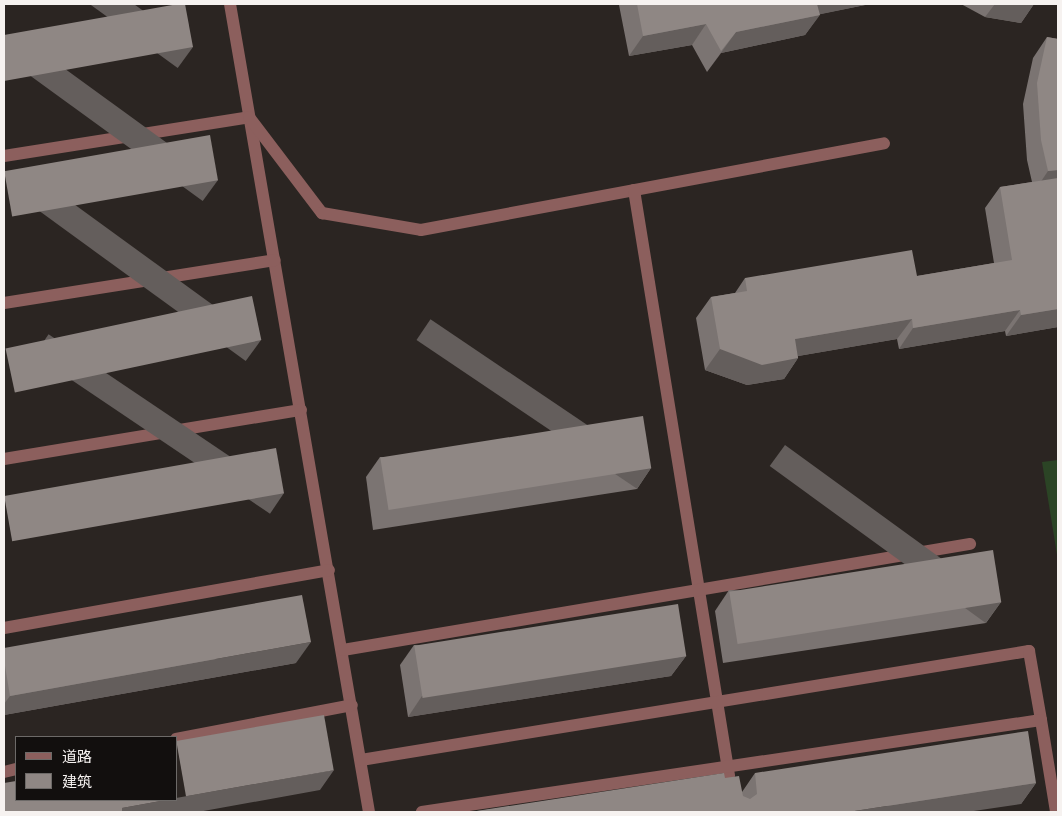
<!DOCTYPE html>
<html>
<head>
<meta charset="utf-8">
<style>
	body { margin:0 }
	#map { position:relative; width:1062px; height:816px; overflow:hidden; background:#2b2522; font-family:"Public Sans","Noto Sans SC",sans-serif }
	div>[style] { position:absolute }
	.green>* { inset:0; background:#2b4425 }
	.minor>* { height:12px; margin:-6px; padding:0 6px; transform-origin:6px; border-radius:6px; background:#8c5f5d }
	.wall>* { inset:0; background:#7b7472 }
	.shaded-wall>* { inset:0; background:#645e5c; transform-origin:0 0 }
	.building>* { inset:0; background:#8f8784; transform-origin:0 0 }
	span { translate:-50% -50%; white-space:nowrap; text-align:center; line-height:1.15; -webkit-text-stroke:4.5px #120f0e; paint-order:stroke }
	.frame { position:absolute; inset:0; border:5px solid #f6f2f0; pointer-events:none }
	.legend { position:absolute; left:15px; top:736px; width:162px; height:65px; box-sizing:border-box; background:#120f0e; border:1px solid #6d6a68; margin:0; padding:6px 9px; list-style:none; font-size:15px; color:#f6f2f0 }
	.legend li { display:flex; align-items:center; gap:10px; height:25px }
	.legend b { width:25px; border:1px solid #6d6a68 }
</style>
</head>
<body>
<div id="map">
	<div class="green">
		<i style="clip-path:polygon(1058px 460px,1058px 561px,1042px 462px)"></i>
	</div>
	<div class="minor">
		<i style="left:230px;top:4px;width:820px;rotate:80.24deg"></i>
		<i style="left:4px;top:156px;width:248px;rotate:-9deg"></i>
		<i style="left:249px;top:117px;width:121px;rotate:52.8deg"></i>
		<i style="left:322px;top:213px;width:100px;rotate:9.7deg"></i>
		<i style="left:421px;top:230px;width:471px;rotate:-10.6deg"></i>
		<i style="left:634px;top:190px;width:593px;rotate:80.78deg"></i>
		<i style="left:4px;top:303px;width:274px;rotate:-9deg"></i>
		<i style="left:4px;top:459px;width:301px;rotate:-9.4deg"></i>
		<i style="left:4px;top:628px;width:330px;rotate:-10.1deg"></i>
		<i style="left:343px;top:650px;width:636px;rotate:-9.6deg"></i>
		<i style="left:1041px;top:720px;width:93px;rotate:80.7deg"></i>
		<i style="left:176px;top:739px;width:179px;rotate:-10.9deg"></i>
		<i style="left:361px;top:760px;width:677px;rotate:-9.27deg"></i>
		<i style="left:1029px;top:651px;width:70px;rotate:80.1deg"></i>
		<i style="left:1041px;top:720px;width:626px;rotate:171.55deg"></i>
		<i style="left:4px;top:772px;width:12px;rotate:-14deg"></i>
	</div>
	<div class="wall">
		<i style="clip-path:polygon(620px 4px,870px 4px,820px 14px,805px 35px,721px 53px,707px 72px,692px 45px,629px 56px,619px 5px)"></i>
		<i style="clip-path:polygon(961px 4px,1034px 4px,1021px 23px,985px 17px)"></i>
		<i style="clip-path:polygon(1047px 37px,1058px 39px,1058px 327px,1006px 336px,1005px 331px,899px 349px,897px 339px,798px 356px,798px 358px,784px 379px,747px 385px,705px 370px,696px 318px,711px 297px,735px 293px,745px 278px,917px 276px,994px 263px,985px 208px,1000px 187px,1032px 182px,1027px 160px,1023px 104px,1033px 58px)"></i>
		<i style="clip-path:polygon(380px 457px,651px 468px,637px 489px,373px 530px,366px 477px)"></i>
		<i style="clip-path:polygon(729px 590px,1001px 602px,986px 623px,723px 663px,715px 611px)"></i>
		<i style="clip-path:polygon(414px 645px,686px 656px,671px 676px,408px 717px,400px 665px)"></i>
		<i style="clip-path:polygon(4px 648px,296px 663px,4px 715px)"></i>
		<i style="clip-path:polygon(755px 773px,1036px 783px,1021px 804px,470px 812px,725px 778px,742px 792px)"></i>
	</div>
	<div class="shaded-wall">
		<i style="clip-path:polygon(812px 4px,870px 4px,802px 18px)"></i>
		<i style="clip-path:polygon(995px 4px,1034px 4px,1021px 23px,985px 17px)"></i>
		<i style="clip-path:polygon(820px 15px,805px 35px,721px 53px,707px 72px,736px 32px)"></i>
		<i style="clip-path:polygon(706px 24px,692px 45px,629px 56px,643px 36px)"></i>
		<i style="left:193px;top:47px;width:26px;height:192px;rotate:126deg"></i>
		<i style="clip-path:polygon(1058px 170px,1058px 188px,1034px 192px,1048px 171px)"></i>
		<i style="left:218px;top:180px;width:26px;height:217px;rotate:126deg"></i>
		<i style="clip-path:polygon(1058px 309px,1058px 327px,1006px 336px,1021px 315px)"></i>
		<i style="clip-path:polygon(1020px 310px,1005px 331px,899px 349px,913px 328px)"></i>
		<i style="clip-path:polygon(912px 319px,897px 339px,781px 359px,795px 339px)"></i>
		<i style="left:261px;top:340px;width:26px;height:261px;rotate:126deg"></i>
		<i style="clip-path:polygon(720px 349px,798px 358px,784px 379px,747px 385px,705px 370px)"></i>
		<i style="left:651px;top:468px;width:25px;height:266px;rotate:124deg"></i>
		<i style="left:284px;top:493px;width:25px;height:284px;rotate:124deg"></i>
		<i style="left:1001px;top:602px;width:26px;height:267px;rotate:126deg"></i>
		<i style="clip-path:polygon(311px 642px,296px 663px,4px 715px,4px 704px,10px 696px)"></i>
		<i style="clip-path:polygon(686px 656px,671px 676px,408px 717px,422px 696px)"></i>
		<i style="clip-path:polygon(334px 770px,320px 790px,198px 812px,118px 812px,122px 808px,166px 800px,176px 800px,176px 798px)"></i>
		<i style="clip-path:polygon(1036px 783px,1021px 804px,967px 812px,848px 812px)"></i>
	</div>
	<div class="building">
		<i style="clip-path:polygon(178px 4px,185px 4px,193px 47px,4px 81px,4px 35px)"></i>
		<i style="clip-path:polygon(637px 4px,817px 4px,820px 15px,736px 32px,721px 51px,706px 24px,643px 36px)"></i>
		<i style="clip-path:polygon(1047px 37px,1058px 39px,1058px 170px,1048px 171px,1041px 140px,1037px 83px)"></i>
		<i style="left:210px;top:135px;width:46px;height:209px;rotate:80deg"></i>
		<i style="clip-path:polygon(1058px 178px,1058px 309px,1021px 315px,1020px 310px,913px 328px,912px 319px,795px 339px,798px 358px,762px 365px,720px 349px,711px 297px,747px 291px,745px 278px,912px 250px,917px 276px,1012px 260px,1000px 187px)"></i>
		<i style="left:252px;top:296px;width:45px;height:252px;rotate:78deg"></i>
		<i style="left:643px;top:416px;width:53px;height:266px;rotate:81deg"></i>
		<i style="left:276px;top:448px;width:46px;height:276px;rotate:80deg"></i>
		<i style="left:993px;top:550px;width:53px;height:267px;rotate:81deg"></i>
		<i style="clip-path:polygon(302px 595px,311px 642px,10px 696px,4px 660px,4px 648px)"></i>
		<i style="left:678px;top:604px;width:53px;height:267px;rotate:81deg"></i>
		<i style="left:324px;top:715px;width:56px;height:150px;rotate:80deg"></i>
		<i style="clip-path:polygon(1028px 731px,1036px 783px,848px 812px,470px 812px,724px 773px,725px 778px,739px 776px,743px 796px,750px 799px,757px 794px,755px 773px)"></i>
		<i style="clip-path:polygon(16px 781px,16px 800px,166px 800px,122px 808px,122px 812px,4px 812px,4px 783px)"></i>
	</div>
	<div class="frame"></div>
	<ul class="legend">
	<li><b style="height:6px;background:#8c5f5d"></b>道路</li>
	<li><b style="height:14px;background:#8f8784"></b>建筑</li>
	</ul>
</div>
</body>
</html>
